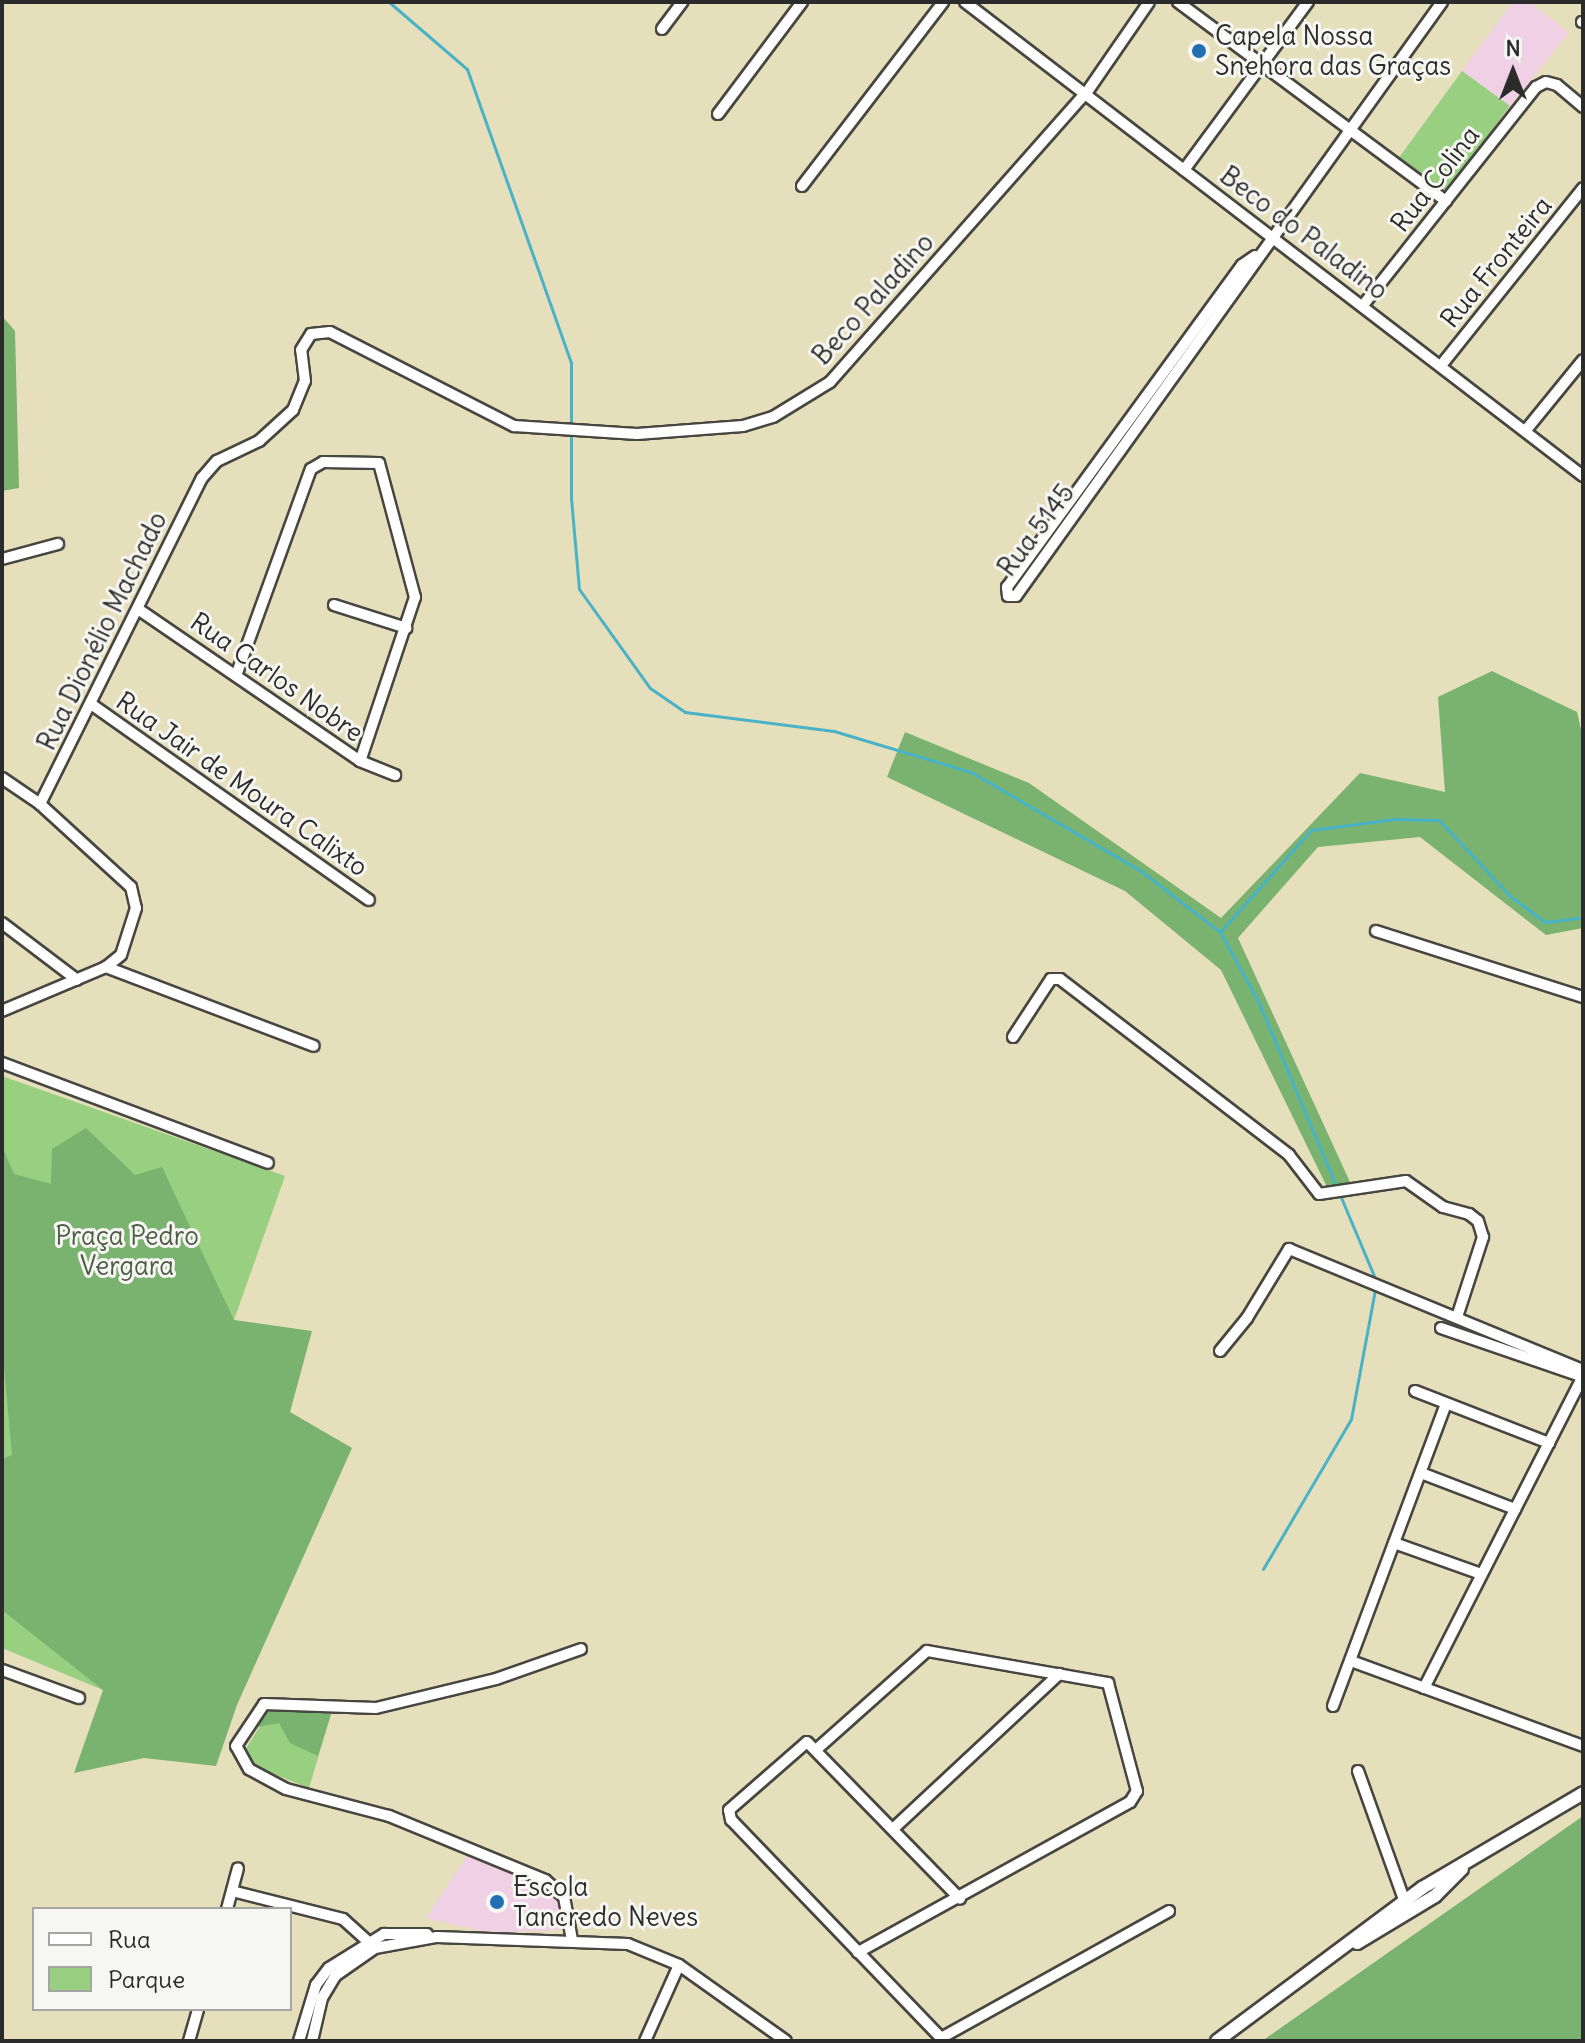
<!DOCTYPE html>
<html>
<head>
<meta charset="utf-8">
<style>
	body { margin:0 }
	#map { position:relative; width:1585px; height:2043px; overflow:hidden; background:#e6dfbb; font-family:Delius,sans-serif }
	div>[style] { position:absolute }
	.built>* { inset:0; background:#f0d0e5 }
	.green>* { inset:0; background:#98cf81; transform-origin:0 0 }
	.forest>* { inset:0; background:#7ab26f }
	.stream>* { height:3px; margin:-1.5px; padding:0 1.5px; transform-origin:1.5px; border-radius:1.5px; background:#48b3c6 }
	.roads { filter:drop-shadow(2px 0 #474641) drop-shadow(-2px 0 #474641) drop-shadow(0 2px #474641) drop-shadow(0 -2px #474641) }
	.minor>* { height:10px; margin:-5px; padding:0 5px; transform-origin:5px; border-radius:5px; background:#fff }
	.major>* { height:12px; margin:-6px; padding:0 6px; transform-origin:6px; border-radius:6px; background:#fff }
	.dots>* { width:22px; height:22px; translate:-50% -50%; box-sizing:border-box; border:4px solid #f6f6f2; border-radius:50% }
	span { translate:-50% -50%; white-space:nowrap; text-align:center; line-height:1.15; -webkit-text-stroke:6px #f6f6f2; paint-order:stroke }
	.poi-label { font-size:26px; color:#2b2b2b }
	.left { translate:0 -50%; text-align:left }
	.street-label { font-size:26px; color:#2b2b2b }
	.park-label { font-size:26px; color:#4c5c45 }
	.frame { position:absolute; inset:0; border:4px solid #2b2b2b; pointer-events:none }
	.legend { position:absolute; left:32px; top:1907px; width:260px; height:104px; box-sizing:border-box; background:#f6f6f2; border:2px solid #a5a5a2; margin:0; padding:10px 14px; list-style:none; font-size:24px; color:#2b2b2b }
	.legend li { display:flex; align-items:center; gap:16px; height:40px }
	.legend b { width:40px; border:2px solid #a5a5a2 }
	.north { position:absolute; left:1473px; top:32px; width:80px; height:80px; -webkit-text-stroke:6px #f6f6f2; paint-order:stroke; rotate:0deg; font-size:22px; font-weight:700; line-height:32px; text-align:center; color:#2b2b2b }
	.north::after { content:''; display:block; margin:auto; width:28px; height:36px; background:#2b2b2b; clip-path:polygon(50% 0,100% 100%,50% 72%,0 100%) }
</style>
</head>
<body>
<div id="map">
	<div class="built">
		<i style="clip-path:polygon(1513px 2px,1529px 2px,1569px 33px,1510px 106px,1462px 71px)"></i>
		<i style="clip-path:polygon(467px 1856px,548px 1887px,567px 1919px,560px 1930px,490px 1933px,426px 1918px)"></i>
	</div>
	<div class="green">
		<i style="left:1462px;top:71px;width:59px;height:107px;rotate:36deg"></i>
		<i style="clip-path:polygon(2px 1076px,285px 1176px,103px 1690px,2px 1648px)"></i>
		<i style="clip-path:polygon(272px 1707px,331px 1714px,309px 1788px,256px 1767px,245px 1750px)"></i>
	</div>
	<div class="forest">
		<i style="clip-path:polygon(2px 316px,15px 331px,19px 488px,2px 491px)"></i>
		<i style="clip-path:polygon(1492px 671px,1577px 712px,1583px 738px,1583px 928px,1546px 935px,1420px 837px,1318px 847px,1238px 938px,1350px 1182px,1328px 1189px,1221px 970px,1125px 891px,887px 777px,905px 732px,1029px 783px,1221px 918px,1360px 773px,1445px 792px,1438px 697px)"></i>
		<i style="clip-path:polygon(86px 1128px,135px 1175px,162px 1167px,234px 1320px,312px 1331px,290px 1412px,352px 1448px,237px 1705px,216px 1766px,144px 1758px,74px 1773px,103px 1690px,2px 1610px,2px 1459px,12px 1455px,2px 1345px,2px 1146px,14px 1174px,51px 1184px,52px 1149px)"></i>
		<i style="clip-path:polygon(272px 1707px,331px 1714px,318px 1756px,290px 1743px,279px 1723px,257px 1727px)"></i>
		<i style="clip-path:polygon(1583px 1816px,1583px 2041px,1262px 2041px)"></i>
	</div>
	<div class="stream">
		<i style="left:389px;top:2px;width:103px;rotate:40.7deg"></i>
		<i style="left:467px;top:69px;width:311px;rotate:70.5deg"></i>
		<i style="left:571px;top:362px;width:136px;rotate:90deg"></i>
		<i style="left:571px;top:498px;width:91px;rotate:85deg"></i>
		<i style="left:579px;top:589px;width:122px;rotate:54.4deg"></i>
		<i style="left:650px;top:688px;width:42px;rotate:34.4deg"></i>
		<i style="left:685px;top:712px;width:150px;rotate:7.3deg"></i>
		<i style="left:834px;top:731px;width:143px;rotate:16.7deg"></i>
		<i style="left:971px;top:772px;width:197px;rotate:30.2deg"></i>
		<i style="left:1141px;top:871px;width:100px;rotate:37.7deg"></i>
		<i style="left:1220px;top:932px;width:79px;rotate:61.2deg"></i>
		<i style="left:1258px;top:1001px;width:203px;rotate:67.1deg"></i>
		<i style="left:1220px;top:932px;width:137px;rotate:-48.3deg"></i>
		<i style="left:1311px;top:830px;width:84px;rotate:-7.5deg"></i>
		<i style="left:1394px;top:819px;width:45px;rotate:1.3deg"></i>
		<i style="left:1439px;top:820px;width:104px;rotate:46.9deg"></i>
		<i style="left:1510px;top:896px;width:44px;rotate:36.6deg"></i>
		<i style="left:1545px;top:922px;width:38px;rotate:-7deg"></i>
		<i style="left:1340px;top:1195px;width:88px;rotate:67.2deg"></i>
		<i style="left:1263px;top:1569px;width:174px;rotate:-59.6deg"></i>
		<i style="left:1351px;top:1419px;width:131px;rotate:-79.5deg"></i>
	</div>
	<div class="roads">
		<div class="minor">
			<i style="left:965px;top:2px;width:779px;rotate:37.49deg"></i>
			<i style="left:1178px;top:2px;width:334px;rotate:36.6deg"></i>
			<i style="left:1582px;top:22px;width:1px"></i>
			<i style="left:662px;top:29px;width:34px;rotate:-53deg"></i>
			<i style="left:718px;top:114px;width:140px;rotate:-53.1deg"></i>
			<i style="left:1184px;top:170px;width:209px;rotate:-53.6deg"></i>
			<i style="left:802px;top:186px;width:232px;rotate:-52.5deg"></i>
			<i style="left:1255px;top:256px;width:16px;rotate:145deg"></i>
			<i style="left:1242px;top:265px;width:399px;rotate:126.1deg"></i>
			<i style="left:1007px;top:587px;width:9px;rotate:84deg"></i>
			<i style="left:1008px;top:596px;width:8px"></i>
			<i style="left:1016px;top:596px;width:731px;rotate:-54.35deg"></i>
			<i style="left:1364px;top:304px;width:277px;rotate:-51.6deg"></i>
			<i style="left:1536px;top:87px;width:11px;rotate:-27deg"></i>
			<i style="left:1546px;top:82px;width:11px;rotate:15deg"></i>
			<i style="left:1557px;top:85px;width:34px;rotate:40deg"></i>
			<i style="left:1443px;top:363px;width:224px;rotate:-51.3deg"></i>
			<i style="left:1526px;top:430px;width:90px;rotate:-50.8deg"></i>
			<i style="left:2px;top:559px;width:58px;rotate:-15deg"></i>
			<i style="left:334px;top:605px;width:76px;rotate:17.7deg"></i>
			<i style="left:138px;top:609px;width:269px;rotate:34.4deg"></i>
			<i style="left:360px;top:761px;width:38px;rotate:22deg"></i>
			<i style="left:237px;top:673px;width:217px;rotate:-70.1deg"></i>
			<i style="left:311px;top:469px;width:14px;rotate:-30deg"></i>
			<i style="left:323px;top:462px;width:56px;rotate:1deg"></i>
			<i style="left:379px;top:463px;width:139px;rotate:75deg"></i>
			<i style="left:415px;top:597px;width:173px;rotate:108.5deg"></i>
			<i style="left:91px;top:704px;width:340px;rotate:35.2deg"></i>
			<i style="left:2px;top:778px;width:46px;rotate:34.4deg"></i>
			<i style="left:40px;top:804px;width:123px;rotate:42.4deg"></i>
			<i style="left:131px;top:887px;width:22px;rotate:77deg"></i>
			<i style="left:136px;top:908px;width:49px;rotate:107.7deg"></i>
			<i style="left:121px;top:955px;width:19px;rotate:141deg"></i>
			<i style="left:106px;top:967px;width:113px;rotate:157.1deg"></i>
			<i style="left:40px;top:804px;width:364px;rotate:-63.6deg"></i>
			<i style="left:202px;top:478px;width:23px;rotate:-49deg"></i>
			<i style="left:217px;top:461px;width:47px;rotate:-25.5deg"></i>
			<i style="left:259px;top:441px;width:46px;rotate:-42.4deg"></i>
			<i style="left:293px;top:410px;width:31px;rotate:-68deg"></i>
			<i style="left:305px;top:381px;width:31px;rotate:-97deg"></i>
			<i style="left:301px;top:350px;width:19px;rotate:-58deg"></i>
			<i style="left:311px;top:334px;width:19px;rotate:-6deg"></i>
			<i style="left:330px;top:332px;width:207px;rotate:27.1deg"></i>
			<i style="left:514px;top:426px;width:123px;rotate:3.7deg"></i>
			<i style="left:637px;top:434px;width:106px;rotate:-4.3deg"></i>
			<i style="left:743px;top:426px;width:31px;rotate:-17deg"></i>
			<i style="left:773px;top:417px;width:67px;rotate:-31.6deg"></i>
			<i style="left:830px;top:382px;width:387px;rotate:-48.5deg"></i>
			<i style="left:1087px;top:92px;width:109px;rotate:-55.4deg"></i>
			<i style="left:2px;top:923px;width:94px;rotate:37.2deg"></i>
			<i style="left:1376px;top:931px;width:217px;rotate:17.7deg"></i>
			<i style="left:106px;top:967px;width:222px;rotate:20.8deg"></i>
			<i style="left:1013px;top:1037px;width:69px;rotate:-56.8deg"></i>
			<i style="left:1051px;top:979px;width:9px"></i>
			<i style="left:1060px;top:979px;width:289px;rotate:37.5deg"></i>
			<i style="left:1289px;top:1155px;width:49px;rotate:52.4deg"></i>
			<i style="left:1319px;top:1194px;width:88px;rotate:-8.5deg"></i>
			<i style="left:1406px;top:1181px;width:45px;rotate:35.1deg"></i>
			<i style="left:1443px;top:1207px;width:27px;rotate:15deg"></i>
			<i style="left:1469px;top:1214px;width:11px;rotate:38deg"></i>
			<i style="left:1478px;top:1221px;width:17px;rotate:73deg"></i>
			<i style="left:1483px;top:1237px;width:81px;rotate:108deg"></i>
			<i style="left:2px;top:1063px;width:284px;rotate:20.6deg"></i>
			<i style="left:1441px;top:1328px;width:150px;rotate:19deg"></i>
			<i style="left:1220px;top:1351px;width:43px;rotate:-50.7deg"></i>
			<i style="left:1247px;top:1318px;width:81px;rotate:-58.7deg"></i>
			<i style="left:1289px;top:1249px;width:318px;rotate:22.4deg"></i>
			<i style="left:1415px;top:1391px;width:144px;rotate:21.2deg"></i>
			<i style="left:1421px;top:1473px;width:101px;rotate:21deg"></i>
			<i style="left:1394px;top:1543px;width:92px;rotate:19.6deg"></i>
			<i style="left:1351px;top:1661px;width:247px;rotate:20.1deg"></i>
			<i style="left:2px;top:1670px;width:82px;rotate:20deg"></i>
			<i style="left:1424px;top:1688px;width:350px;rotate:-63deg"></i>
			<i style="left:1333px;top:1706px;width:323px;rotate:-69.5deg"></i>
			<i style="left:817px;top:1749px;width:147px;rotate:-41.7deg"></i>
			<i style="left:927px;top:1651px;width:184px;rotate:10deg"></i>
			<i style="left:1108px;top:1683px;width:112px;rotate:75deg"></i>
			<i style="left:1137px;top:1791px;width:13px;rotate:122deg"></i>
			<i style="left:1130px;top:1802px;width:311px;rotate:151.1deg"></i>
			<i style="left:1358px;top:1771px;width:145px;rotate:70.3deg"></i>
			<i style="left:894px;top:1828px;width:226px;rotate:-43deg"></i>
			<i style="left:232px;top:1891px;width:114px;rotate:14.2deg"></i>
			<i style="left:343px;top:1919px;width:39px;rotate:42deg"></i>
			<i style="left:227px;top:1909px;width:42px;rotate:-75deg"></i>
			<i style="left:572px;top:1940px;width:44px;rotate:-100.5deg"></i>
			<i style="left:564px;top:1897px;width:25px;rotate:-138deg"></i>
			<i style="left:545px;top:1880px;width:169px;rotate:-157.7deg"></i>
			<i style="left:389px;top:1816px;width:106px;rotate:-165.3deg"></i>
			<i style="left:286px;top:1789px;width:42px;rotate:-151.6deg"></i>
			<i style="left:249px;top:1769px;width:26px;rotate:-119deg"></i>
			<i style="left:236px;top:1746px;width:50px;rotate:-56.3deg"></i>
			<i style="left:264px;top:1704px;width:112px;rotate:2deg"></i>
			<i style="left:376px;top:1708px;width:123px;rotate:-13.6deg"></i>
			<i style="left:496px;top:1679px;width:90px;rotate:-19.4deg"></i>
			<i style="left:941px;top:2038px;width:261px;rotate:-29.1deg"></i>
			<i style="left:189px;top:2041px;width:33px;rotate:-74deg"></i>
			<i style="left:299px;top:2041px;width:59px;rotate:-73.1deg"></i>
			<i style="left:316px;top:1985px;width:21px;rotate:-53deg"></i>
			<i style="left:329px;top:1968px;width:65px;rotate:-31.7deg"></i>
			<i style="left:384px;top:1934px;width:43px"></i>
			<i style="left:312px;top:2041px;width:44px;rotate:-76.9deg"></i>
			<i style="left:322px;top:1998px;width:26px;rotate:-59deg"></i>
			<i style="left:335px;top:1976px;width:49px;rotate:-35deg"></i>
			<i style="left:375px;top:1948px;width:63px;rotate:-10.1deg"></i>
			<i style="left:437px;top:1937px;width:191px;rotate:2.1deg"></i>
			<i style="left:628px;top:1944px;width:55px;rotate:22.4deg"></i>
			<i style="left:679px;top:1965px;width:131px;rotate:35.4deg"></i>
			<i style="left:645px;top:2041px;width:83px;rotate:-65.9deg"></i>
			<i style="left:944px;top:2041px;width:307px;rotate:-133.9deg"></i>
			<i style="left:731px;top:1820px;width:10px;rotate:-101deg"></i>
			<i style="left:729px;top:1810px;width:103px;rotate:-41.1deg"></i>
			<i style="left:807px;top:1742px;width:219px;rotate:45.7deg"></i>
		</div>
		<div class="major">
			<i style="left:1357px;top:1943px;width:91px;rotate:-31.1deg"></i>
			<i style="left:1435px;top:1896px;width:38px;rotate:-45deg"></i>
			<i style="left:1217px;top:2041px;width:256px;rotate:-36.7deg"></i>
			<i style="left:1422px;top:1888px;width:187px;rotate:-30.5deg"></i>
		</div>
	</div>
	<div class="dots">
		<i style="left:1199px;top:51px;background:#1f6fb2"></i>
		<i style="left:497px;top:1902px;background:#1f6fb2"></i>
	</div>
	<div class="poi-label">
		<span class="left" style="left:1215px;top:51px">Capela Nossa<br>Snehora das Graças</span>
		<span class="left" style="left:513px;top:1902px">Escola<br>Tancredo Neves</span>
	</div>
	<div class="street-label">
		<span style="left:1435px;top:179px;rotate:-52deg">Rua Colina</span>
		<span style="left:1304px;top:233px;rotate:37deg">Beco do Paladino</span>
		<span style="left:1496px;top:262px;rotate:-51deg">Rua Fronteira</span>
		<span style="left:873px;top:299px;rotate:-48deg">Beco Paladino</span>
		<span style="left:1036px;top:530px;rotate:-53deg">Rua 5145</span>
		<span style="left:102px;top:631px;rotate:-64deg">Rua Dionélio Machado</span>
		<span style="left:277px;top:677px;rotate:35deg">Rua Carlos Nobre</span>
		<span style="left:242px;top:784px;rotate:35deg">Rua Jair de Moura Calixto</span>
	</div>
	<div class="park-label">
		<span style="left:127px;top:1251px">Praça Pedro<br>Vergara</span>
	</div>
	<div class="frame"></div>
	<ul class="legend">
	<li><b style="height:10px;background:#fff"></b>Rua</li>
	<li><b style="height:22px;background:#98cf81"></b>Parque</li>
	</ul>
	<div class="north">N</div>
</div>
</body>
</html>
